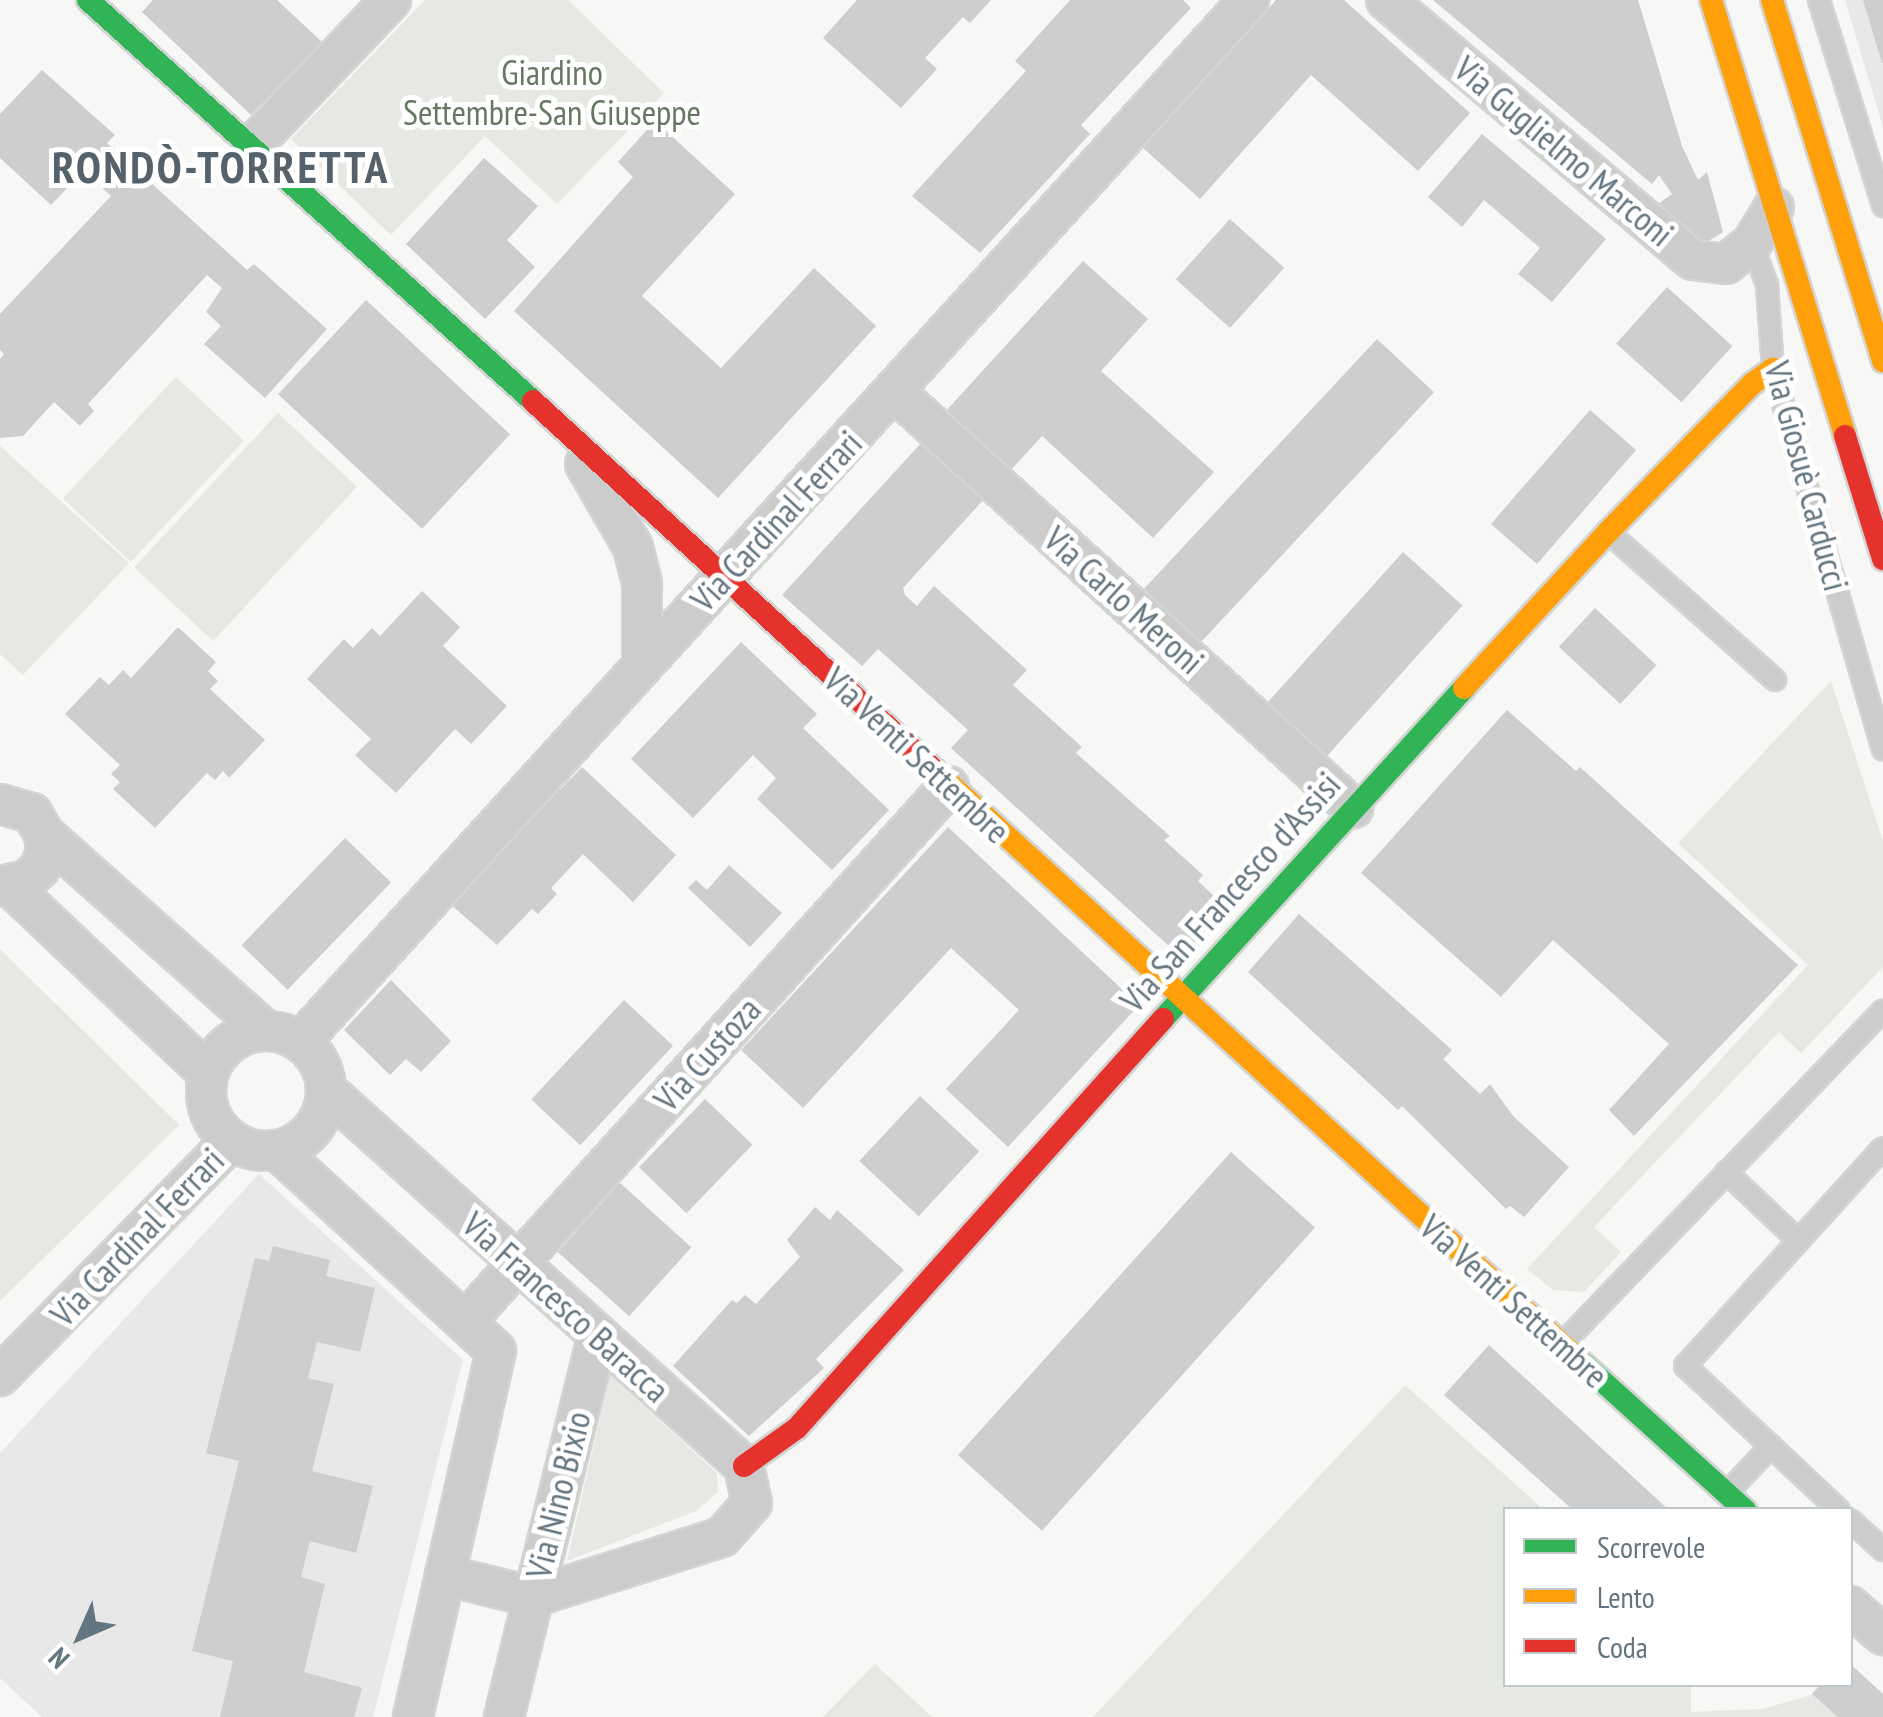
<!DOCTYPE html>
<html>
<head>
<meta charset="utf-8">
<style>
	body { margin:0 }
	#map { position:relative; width:1883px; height:1717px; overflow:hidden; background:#f7f7f6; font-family:"PT Sans Narrow",sans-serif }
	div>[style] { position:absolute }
	.built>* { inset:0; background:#e7e8e7 }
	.green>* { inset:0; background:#e6e8e3; transform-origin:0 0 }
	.building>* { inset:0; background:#cdcecf; transform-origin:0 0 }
	.roads { filter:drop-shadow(2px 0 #d3d4d4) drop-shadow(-2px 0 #d3d4d4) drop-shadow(0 2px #d3d4d4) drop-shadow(0 -2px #d3d4d4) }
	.lane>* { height:20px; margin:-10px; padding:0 10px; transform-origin:10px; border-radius:10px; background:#cccccd }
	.street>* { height:38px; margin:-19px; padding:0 19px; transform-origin:19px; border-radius:19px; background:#cccccd }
	.street>.ring { margin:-19px; padding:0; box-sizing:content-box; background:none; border:38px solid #cccccd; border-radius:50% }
	.fast>* { height:22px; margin:-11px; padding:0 11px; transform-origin:11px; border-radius:11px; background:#30b455 }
	.slow>* { height:22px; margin:-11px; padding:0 11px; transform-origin:11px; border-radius:11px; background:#ff9f0a }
	.jam>* { height:22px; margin:-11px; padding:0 11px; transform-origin:11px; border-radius:11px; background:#e5322d }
	span { translate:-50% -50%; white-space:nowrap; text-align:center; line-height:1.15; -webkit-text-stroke:10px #fff; paint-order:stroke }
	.park-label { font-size:35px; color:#677862 }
	.street-label { font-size:35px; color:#637580 }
	.district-label { font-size:45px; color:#55626b; font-weight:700; letter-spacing:2.5px }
	.legend { position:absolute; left:1503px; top:1507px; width:350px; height:180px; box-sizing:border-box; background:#fff; border:2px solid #c1c8cc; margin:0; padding:12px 18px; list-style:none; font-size:30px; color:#637580 }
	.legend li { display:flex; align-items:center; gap:20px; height:50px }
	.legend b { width:50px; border:2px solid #c1c8cc }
	.north { position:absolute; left:30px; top:1587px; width:100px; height:100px; -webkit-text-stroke:8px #fff; paint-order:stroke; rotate:225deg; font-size:28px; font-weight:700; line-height:40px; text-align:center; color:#637580 }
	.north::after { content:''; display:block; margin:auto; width:35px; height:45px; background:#637580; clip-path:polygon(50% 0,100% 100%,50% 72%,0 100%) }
</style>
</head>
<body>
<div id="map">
	<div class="built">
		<i style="clip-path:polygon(1845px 0,1883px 0,1883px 127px)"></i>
		<i style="clip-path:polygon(259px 1174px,463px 1360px,373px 1717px,42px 1717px,0 1678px,0 1453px)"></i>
	</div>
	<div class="green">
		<i style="clip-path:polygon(425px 0,568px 0,664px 93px,557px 204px,485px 136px,391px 235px,291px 139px)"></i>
		<i style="left:176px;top:377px;width:93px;height:166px;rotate:43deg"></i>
		<i style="left:278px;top:413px;width:108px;height:211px;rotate:43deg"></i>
		<i style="clip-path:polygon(0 446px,129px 563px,23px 675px,0 654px)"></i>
		<i style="clip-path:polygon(1831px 681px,1883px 841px,1883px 967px,1801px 1053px,1779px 1032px,1594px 1227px,1621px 1252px,1584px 1292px,1553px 1290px,1527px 1269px,1808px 965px,1678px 843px)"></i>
		<i style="clip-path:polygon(0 949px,179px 1125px,0 1301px)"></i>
		<i style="clip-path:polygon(610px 1375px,717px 1473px,718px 1492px,696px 1511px,567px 1561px)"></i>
		<i style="clip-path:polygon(1405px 1385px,1543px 1509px,1506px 1510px,1506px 1684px,1691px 1685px,1691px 1712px,1762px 1709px,1850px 1684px,1851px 1664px,1883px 1694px,1883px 1717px,1093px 1717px)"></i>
		<i style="clip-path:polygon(875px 1664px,932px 1717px,823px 1717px)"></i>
	</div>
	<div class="building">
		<i style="clip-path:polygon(153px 0,277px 0,322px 42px,251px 115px,142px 12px)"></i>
		<i style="clip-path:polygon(857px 0,991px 0,970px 23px,963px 17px,925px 58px,937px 69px,901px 108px,823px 38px)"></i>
		<i style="clip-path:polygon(1070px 0,1183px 0,1191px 8px,1081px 125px,1090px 134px,980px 253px,912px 196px,1026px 71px,1015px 61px)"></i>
		<i style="clip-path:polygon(1276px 0,1344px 0,1470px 113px,1418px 171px,1311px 75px,1200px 199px,1143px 148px)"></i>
		<i style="clip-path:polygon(1433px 0,1638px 0,1682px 146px,1698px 180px,1707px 172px,1723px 232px,1704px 244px,1658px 204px,1672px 194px,1659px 175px,1652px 184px)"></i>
		<i style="clip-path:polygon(1863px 0,1883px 0,1883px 63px,1882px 63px)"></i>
		<i style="clip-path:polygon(42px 70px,115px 135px,107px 143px,247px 270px,254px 264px,327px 329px,265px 398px,204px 344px,221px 326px,206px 312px,222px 288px,207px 275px,88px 404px,94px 411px,80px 426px,54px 402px,23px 436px,0 438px,0 359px,4px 354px,0 350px,0 314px,111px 196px,101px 187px,108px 179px,95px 169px,80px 187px,74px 181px,51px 205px,0 158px,0 114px)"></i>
		<i style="clip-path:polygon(655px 121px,735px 194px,642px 296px,721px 368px,814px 268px,876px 326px,718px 498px,514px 311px,633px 177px,618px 162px)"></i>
		<i style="clip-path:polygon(1482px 134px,1606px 239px,1552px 302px,1518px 274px,1540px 248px,1484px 200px,1462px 227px,1428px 197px)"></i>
		<i style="clip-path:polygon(484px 158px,538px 206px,507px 240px,535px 267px,485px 319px,406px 244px)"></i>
		<i style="left:1230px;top:219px;width:73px;height:81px;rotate:42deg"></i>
		<i style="clip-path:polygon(1083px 261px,1148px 319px,1101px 371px,1214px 472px,1153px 538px,1042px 436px,1010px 471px,945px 412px)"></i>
		<i style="left:1667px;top:287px;width:88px;height:76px;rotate:42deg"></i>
		<i style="left:366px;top:300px;width:197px;height:129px;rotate:43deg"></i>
		<i style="left:1377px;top:339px;width:78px;height:346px;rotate:43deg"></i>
		<i style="left:1590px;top:410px;width:61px;height:151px;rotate:41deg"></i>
		<i style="clip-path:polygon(922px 442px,985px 498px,903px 588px,905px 595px,917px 606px,934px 586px,1027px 670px,1013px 685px,1082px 747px,1076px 753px,1170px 836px,1164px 840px,1203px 875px,1198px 881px,1227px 908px,1181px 957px,951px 748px,968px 730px,878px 649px,862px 666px,782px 595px)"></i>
		<i style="left:1403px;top:552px;width:80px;height:203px;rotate:42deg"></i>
		<i style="clip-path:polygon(422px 591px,460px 627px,443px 646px,507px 706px,471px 744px,455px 729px,396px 793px,355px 755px,371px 739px,307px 679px,344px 639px,353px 648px,372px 628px,380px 636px)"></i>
		<i style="left:1595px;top:608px;width:84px;height:53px;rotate:43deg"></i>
		<i style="clip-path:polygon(178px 627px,216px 662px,208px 671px,218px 681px,210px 689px,265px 740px,229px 778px,223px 771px,215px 780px,207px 773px,155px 828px,113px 789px,120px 782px,111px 774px,120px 765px,65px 714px,100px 677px,109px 685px,123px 670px,131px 678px)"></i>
		<i style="clip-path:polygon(741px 642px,817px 714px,803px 728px,889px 810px,832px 870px,757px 799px,776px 778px,753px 755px,693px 818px,631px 759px)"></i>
		<i style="clip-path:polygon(1507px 710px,1576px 771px,1580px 767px,1798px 965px,1634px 1136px,1609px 1110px,1669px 1044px,1553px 940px,1501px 997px,1361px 873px)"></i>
		<i style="clip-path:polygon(582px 767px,676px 855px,633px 902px,583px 854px,551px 888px,557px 894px,538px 914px,532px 909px,497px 945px,449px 903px)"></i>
		<i style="clip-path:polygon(948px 827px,1139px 1005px,1008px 1147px,946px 1089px,1019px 1010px,951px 948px,803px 1108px,741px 1050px)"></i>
		<i style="left:345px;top:838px;width:64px;height:149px;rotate:44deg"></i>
		<i style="clip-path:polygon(729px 865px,782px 913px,750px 947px,688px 888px,696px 880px,707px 890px)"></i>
		<i style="clip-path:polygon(1299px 914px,1452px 1050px,1443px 1059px,1480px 1094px,1490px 1084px,1513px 1116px,1569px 1167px,1524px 1217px,1510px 1206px,1506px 1209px,1402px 1106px,1398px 1110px,1248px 972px)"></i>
		<i style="clip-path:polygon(391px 980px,451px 1041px,421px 1072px,406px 1059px,390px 1075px,344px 1030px)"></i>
		<i style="left:624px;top:1000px;width:67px;height:136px;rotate:43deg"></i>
		<i style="left:920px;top:1096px;width:81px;height:89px;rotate:43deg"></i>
		<i style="left:705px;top:1099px;width:66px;height:95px;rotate:44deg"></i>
		<i style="left:1231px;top:1152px;width:113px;height:408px;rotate:42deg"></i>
		<i style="left:620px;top:1183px;width:96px;height:93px;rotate:42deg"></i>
		<i style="clip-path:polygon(815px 1207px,830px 1220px,837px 1210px,904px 1270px,816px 1359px,824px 1368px,749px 1436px,673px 1366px,732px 1300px,737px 1303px,745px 1295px,756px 1304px,800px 1257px,787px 1240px)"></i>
		<i style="clip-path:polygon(273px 1246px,330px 1260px,326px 1276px,375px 1288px,360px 1352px,317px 1342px,308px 1378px,334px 1384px,312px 1471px,373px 1486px,356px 1553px,310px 1541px,301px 1577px,325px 1584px,304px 1672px,362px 1688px,354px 1717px,220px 1717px,233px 1661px,192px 1651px,239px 1461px,206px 1453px,255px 1258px,269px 1261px)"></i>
		<i style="clip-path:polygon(1489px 1345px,1669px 1510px,1573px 1510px,1444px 1395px)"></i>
		<i style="clip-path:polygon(1850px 1664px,1883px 1694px,1883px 1717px,1838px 1717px,1812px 1694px,1821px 1684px,1850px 1684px)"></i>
	</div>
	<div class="roads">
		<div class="lane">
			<i style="left:1819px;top:0;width:216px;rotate:72.7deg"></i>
			<i style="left:1752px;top:243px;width:45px;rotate:70.3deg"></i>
			<i style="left:1767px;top:285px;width:84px;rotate:85.9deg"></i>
			<i style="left:1773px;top:369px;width:396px;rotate:73.9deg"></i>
			<i style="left:1609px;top:533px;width:222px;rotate:41.5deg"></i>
			<i style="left:1726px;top:1172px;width:100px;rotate:43.4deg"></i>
			<i style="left:1562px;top:1344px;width:463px;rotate:-46.1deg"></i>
			<i style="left:1728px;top:1492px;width:63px;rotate:-46.9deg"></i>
			<i style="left:1839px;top:1510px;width:211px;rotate:-136.9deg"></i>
			<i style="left:1685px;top:1366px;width:294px;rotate:-47.8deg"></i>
			<i style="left:1850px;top:1520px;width:45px;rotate:42.3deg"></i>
		</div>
		<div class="street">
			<i style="left:1386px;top:0;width:402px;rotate:40.3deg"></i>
			<i style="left:1693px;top:260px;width:33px;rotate:7deg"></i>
			<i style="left:1726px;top:264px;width:33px;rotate:-39deg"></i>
			<i style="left:1752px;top:243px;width:42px;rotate:-58.6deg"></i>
			<i style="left:251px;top:147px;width:203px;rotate:-46.4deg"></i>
			<i style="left:895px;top:392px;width:619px;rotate:42.25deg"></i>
			<i style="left:585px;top:464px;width:96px;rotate:60deg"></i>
			<i style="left:633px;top:547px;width:38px;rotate:76deg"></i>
			<i style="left:642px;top:584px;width:80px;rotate:90deg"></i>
			<i style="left:0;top:804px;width:33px;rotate:16deg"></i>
			<i style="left:32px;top:813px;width:24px;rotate:60deg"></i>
			<i style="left:44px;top:834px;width:17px;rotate:83deg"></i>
			<i style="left:46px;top:851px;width:18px;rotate:109deg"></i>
			<i style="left:40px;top:868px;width:18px;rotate:137deg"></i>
			<i style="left:27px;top:880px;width:28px;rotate:167deg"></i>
			<i style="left:44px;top:834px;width:295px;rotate:41.6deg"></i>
			<i style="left:11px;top:887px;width:271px;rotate:43.4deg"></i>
			<i class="ring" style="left:206px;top:1031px;width:82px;height:82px"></i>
			<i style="left:301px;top:1041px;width:1408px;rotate:-47.68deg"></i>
			<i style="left:327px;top:1091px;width:561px;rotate:41.96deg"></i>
			<i style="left:744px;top:1466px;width:38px;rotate:78deg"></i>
			<i style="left:752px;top:1503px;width:45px;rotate:131.4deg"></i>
			<i style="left:722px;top:1537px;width:198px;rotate:162.4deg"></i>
			<i style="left:533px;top:1597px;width:91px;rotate:-166deg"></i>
			<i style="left:277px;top:1150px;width:297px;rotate:42.5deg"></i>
			<i style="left:496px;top:1351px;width:375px;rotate:102.8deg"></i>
			<i style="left:465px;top:1322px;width:722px;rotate:-47.92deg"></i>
			<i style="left:0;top:1376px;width:330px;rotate:-45.5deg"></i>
			<i style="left:1850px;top:1606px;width:44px;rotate:41.3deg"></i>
			<i style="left:504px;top:1717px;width:393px;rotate:-76.2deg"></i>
		</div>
		<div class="fast">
			<i style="left:88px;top:0;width:599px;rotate:42.02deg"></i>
			<i style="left:1163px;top:1019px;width:447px;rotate:-47.7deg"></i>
			<i style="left:1579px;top:1360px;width:224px;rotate:42.1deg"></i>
		</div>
		<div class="slow">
			<i style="left:1711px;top:0;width:456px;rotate:72.9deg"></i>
			<i style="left:1772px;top:0;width:378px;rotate:72.9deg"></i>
			<i style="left:1464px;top:688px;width:212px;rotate:-47.3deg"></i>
			<i style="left:1608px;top:532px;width:206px;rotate:-45.8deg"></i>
			<i style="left:1752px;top:384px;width:26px;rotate:-36deg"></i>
			<i style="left:940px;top:775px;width:866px;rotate:42.47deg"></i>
		</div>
		<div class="jam">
			<i style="left:533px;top:401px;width:553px;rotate:42.58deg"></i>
			<i style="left:1845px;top:436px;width:129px;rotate:72.8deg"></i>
			<i style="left:744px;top:1466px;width:65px;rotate:-35.6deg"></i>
			<i style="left:797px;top:1428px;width:549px;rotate:-48.18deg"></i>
		</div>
	</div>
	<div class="park-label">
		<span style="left:552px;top:92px">Giardino<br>Settembre-San Giuseppe</span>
	</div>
	<div class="street-label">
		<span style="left:1564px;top:151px;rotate:40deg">Via Guglielmo Marconi</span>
		<span style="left:1807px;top:476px;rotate:75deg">Via Giosuè Carducci</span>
		<span style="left:776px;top:521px;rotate:-47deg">Via Cardinal Ferrari</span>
		<span style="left:1124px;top:600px;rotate:42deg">Via Carlo Meroni</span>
		<span style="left:917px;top:755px;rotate:43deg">Via Venti Settembre</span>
		<span style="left:1230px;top:892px;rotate:-48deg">Via San Francesco d'Assisi</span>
		<span style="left:707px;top:1054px;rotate:-48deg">Via Custoza</span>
		<span style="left:137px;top:1237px;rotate:-46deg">Via Cardinal Ferrari</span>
		<span style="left:1514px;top:1301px;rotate:42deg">Via Venti Settembre</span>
		<span style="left:566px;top:1307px;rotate:42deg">Via Francesco Baracca</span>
		<span style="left:558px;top:1495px;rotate:-76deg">Via Nino Bixio</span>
	</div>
	<div class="district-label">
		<span style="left:221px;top:167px">RONDÒ-TORRETTA</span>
	</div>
	<ul class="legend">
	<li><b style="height:12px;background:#30b455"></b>Scorrevole</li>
	<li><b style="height:12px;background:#ff9f0a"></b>Lento</li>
	<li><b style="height:12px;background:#e5322d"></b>Coda</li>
	</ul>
	<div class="north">N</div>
</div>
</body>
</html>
